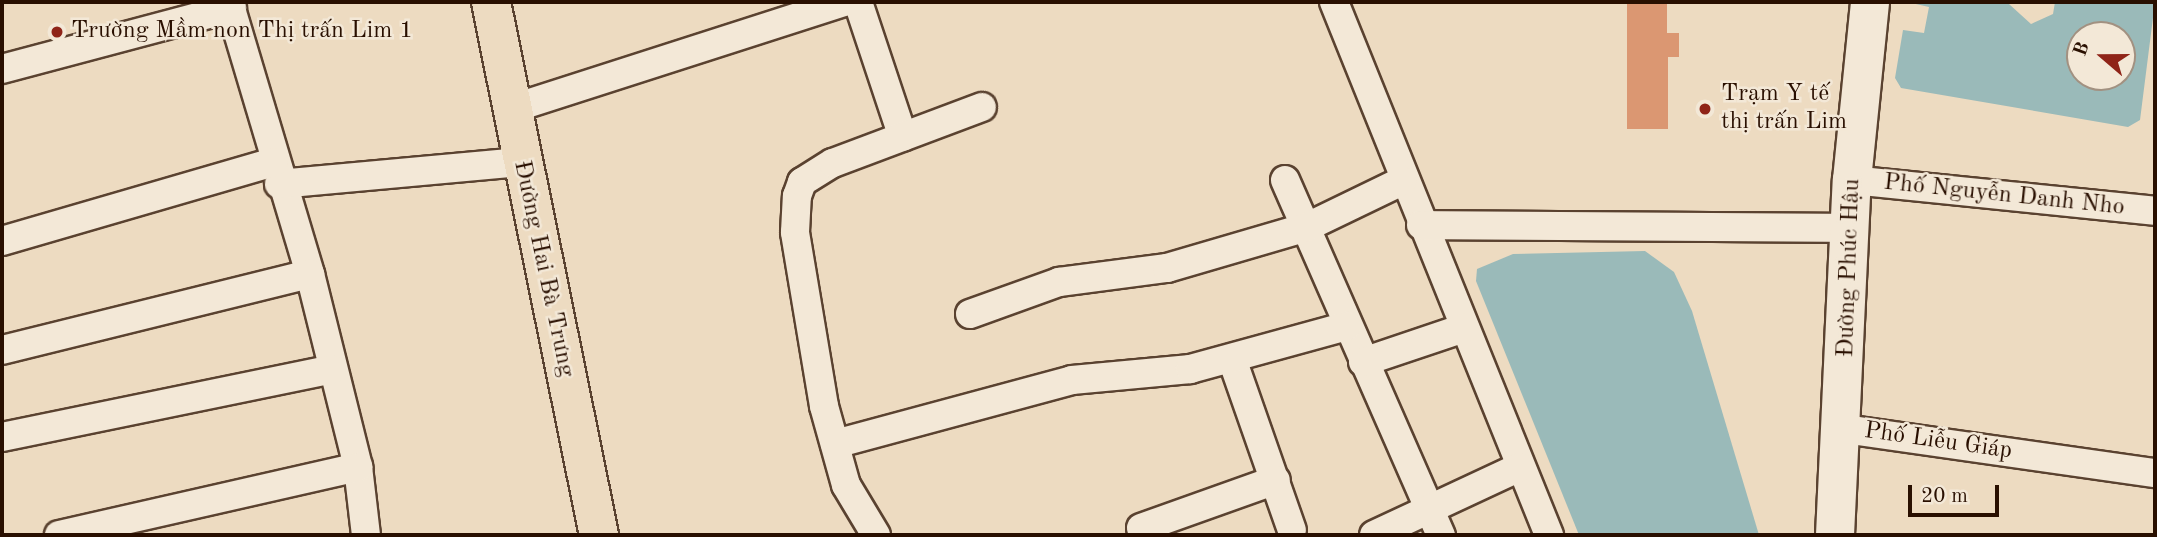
<!DOCTYPE html>
<html>
<head>
<meta charset="utf-8">
<style>
	body { margin:0 }
	#map { position:relative; width:2157px; height:537px; overflow:hidden; background:#eddbc1; font-family:"Old Standard TT",serif }
	div>[style] { position:absolute }
	.water>* { inset:0; background:#9abab9 }
	.building>* { inset:0; background:#db9772 }
	.roads { filter:drop-shadow(2px 0 #5a4230) drop-shadow(-2px 0 #5a4230) drop-shadow(0 2px #5a4230) drop-shadow(0 -2px #5a4230) }
	.street>* { height:28px; margin:-14px; padding:0 14px; transform-origin:14px; border-radius:14px; background:#f3e8d7 }
	.secondary>* { height:38px; margin:-19px; padding:0 19px; transform-origin:19px; border-radius:19px; background:#f3e8d7 }
	.primary>* { height:38px; margin:-19px; padding:0 19px; transform-origin:19px; border-radius:19px; background:#eddbc1 }
	.dots>* { width:19px; height:19px; translate:-50% -50%; box-sizing:border-box; border:4px solid #f3e8d7; border-radius:50% }
	span { translate:-50% -50%; white-space:nowrap; text-align:center; line-height:1.15; -webkit-text-stroke:5px #f3e8d7; paint-order:stroke }
	.poi-label { font-size:24px; color:#290f00 }
	.left { translate:0 -50%; text-align:left }
	.street-label { font-size:24px; color:#290f00 }
	.frame { position:absolute; inset:0; border:4px solid #290f00; pointer-events:none }
	.north { position:absolute; left:2066px; top:21px; width:70px; height:70px; box-sizing:border-box; background:#f3e8d7; border:2px solid #a29181; border-radius:50%; rotate:290deg; font-size:19px; font-weight:700; line-height:28px; text-align:center; color:#290f00 }
	.north::after { content:''; display:block; margin:auto; width:24px; height:32px; background:#8f2418; clip-path:polygon(50% 0,100% 100%,50% 72%,0 100%) }
	.scale { position:absolute; left:1908px; top:485px; width:91px; height:32px; box-sizing:border-box; border:4px solid #290f00; border-top:0; padding-left:9px; font-size:21px; line-height:24px; white-space:nowrap; color:#290f00; -webkit-text-stroke:5px #f3e8d7; paint-order:stroke }
</style>
</head>
<body>
<div id="map">
	<div class="water">
		<i style="clip-path:polygon(evenodd,1907px 2px,2009px 4px,2031px 24px,2053px 14px,2055px 2px,2155px 2px,2140px 120px,2128px 127px,1901px 88px,1895px 78px,1903px 30px,1924px 33px,1929px 7px,1907px 2px,2080px 35px,2122px 35px,2122px 77px,2080px 77px,2080px 35px)"></i>
		<i style="clip-path:polygon(1645px 251px,1674px 272px,1692px 311px,1759px 535px,1579px 535px,1476px 281px,1477px 269px,1513px 254px)"></i>
	</div>
	<div class="building">
		<i style="clip-path:polygon(1627px 2px,1667px 2px,1667px 33px,1679px 33px,1679px 57px,1668px 57px,1668px 129px,1627px 129px)"></i>
	</div>
	<div class="roads">
		<div class="street">
			<i style="left:229px;top:2px;width:284px;rotate:73.4deg"></i>
			<i style="left:310px;top:274px;width:199px;rotate:76deg"></i>
			<i style="left:358px;top:467px;width:68px;rotate:83.3deg"></i>
			<i style="left:858px;top:2px;width:142px;rotate:71.6deg"></i>
			<i style="left:1334px;top:2px;width:575px;rotate:68.03deg"></i>
			<i style="left:2px;top:69px;width:238px;rotate:-14.9deg"></i>
			<i style="left:511px;top:109px;width:350px;rotate:-17.8deg"></i>
			<i style="left:1285px;top:180px;width:388px;rotate:66.3deg"></i>
			<i style="left:1852px;top:180px;width:305px;rotate:5.8deg"></i>
			<i style="left:279px;top:184px;width:242px;rotate:-5.2deg"></i>
			<i style="left:1421px;top:225px;width:429px;rotate:0.4deg"></i>
			<i style="left:2px;top:241px;width:283px;rotate:-16.2deg"></i>
			<i style="left:970px;top:314px;width:95px;rotate:-19.8deg"></i>
			<i style="left:1059px;top:282px;width:109px;rotate:-7.4deg"></i>
			<i style="left:1167px;top:268px;width:146px;rotate:-16.3deg"></i>
			<i style="left:1307px;top:227px;width:106px;rotate:-25.8deg"></i>
			<i style="left:2px;top:350px;width:317px;rotate:-13.9deg"></i>
			<i style="left:1232px;top:359px;width:181px;rotate:70.7deg"></i>
			<i style="left:1363px;top:362px;width:107px;rotate:-18.6deg"></i>
			<i style="left:1845px;top:429px;width:313px;rotate:8.1deg"></i>
			<i style="left:2px;top:437px;width:337px;rotate:-11.6deg"></i>
			<i style="left:835px;top:444px;width:245px;rotate:-15.1deg"></i>
			<i style="left:1072px;top:380px;width:119px;rotate:-5.3deg"></i>
			<i style="left:1190px;top:369px;width:163px;rotate:-15.3deg"></i>
			<i style="left:1141px;top:528px;width:143px;rotate:-19.6deg"></i>
			<i style="left:59px;top:535px;width:307px;rotate:-12.8deg"></i>
			<i style="left:876px;top:535px;width:58px;rotate:-121deg"></i>
			<i style="left:846px;top:485px;width:82px;rotate:-105.6deg"></i>
			<i style="left:824px;top:406px;width:176px;rotate:-99.5deg"></i>
			<i style="left:795px;top:232px;width:36px;rotate:-87deg"></i>
			<i style="left:797px;top:196px;width:15px;rotate:-70deg"></i>
			<i style="left:802px;top:182px;width:36px;rotate:-32deg"></i>
			<i style="left:833px;top:163px;width:159px;rotate:-20.6deg"></i>
			<i style="left:1374px;top:535px;width:161px;rotate:-25deg"></i>
		</div>
		<div class="secondary">
			<i style="left:1835px;top:535px;width:355px;rotate:-87.3deg"></i>
			<i style="left:1852px;top:180px;width:179px;rotate:-84.2deg"></i>
		</div>
		<div class="primary">
			<i style="left:491px;top:2px;width:544px;rotate:78.55deg"></i>
		</div>
	</div>
	<div class="dots">
		<i style="left:57px;top:32px;background:#8f2418"></i>
		<i style="left:1705px;top:109px;background:#8f2418"></i>
	</div>
	<div class="poi-label">
		<span class="left" style="left:71px;top:32px">Trường Mầm non Thị trấn Lim 1</span>
		<span class="left" style="left:1721px;top:109px">Trạm Y tế<br>thị trấn Lim</span>
	</div>
	<div class="street-label">
		<span style="left:2004px;top:196px;rotate:6deg">Phố Nguyễn Danh Nho</span>
		<span style="left:1850px;top:268px;rotate:-88deg">Đường Phúc Hậu</span>
		<span style="left:543px;top:269px;rotate:78deg">Đường Hai Bà Trưng</span>
		<span style="left:1938px;top:442px;rotate:8deg">Phố Liễu Giáp</span>
	</div>
	<div class="frame"></div>
	<div class="north">B</div>
	<div class="scale">20 m</div>
</div>
</body>
</html>
